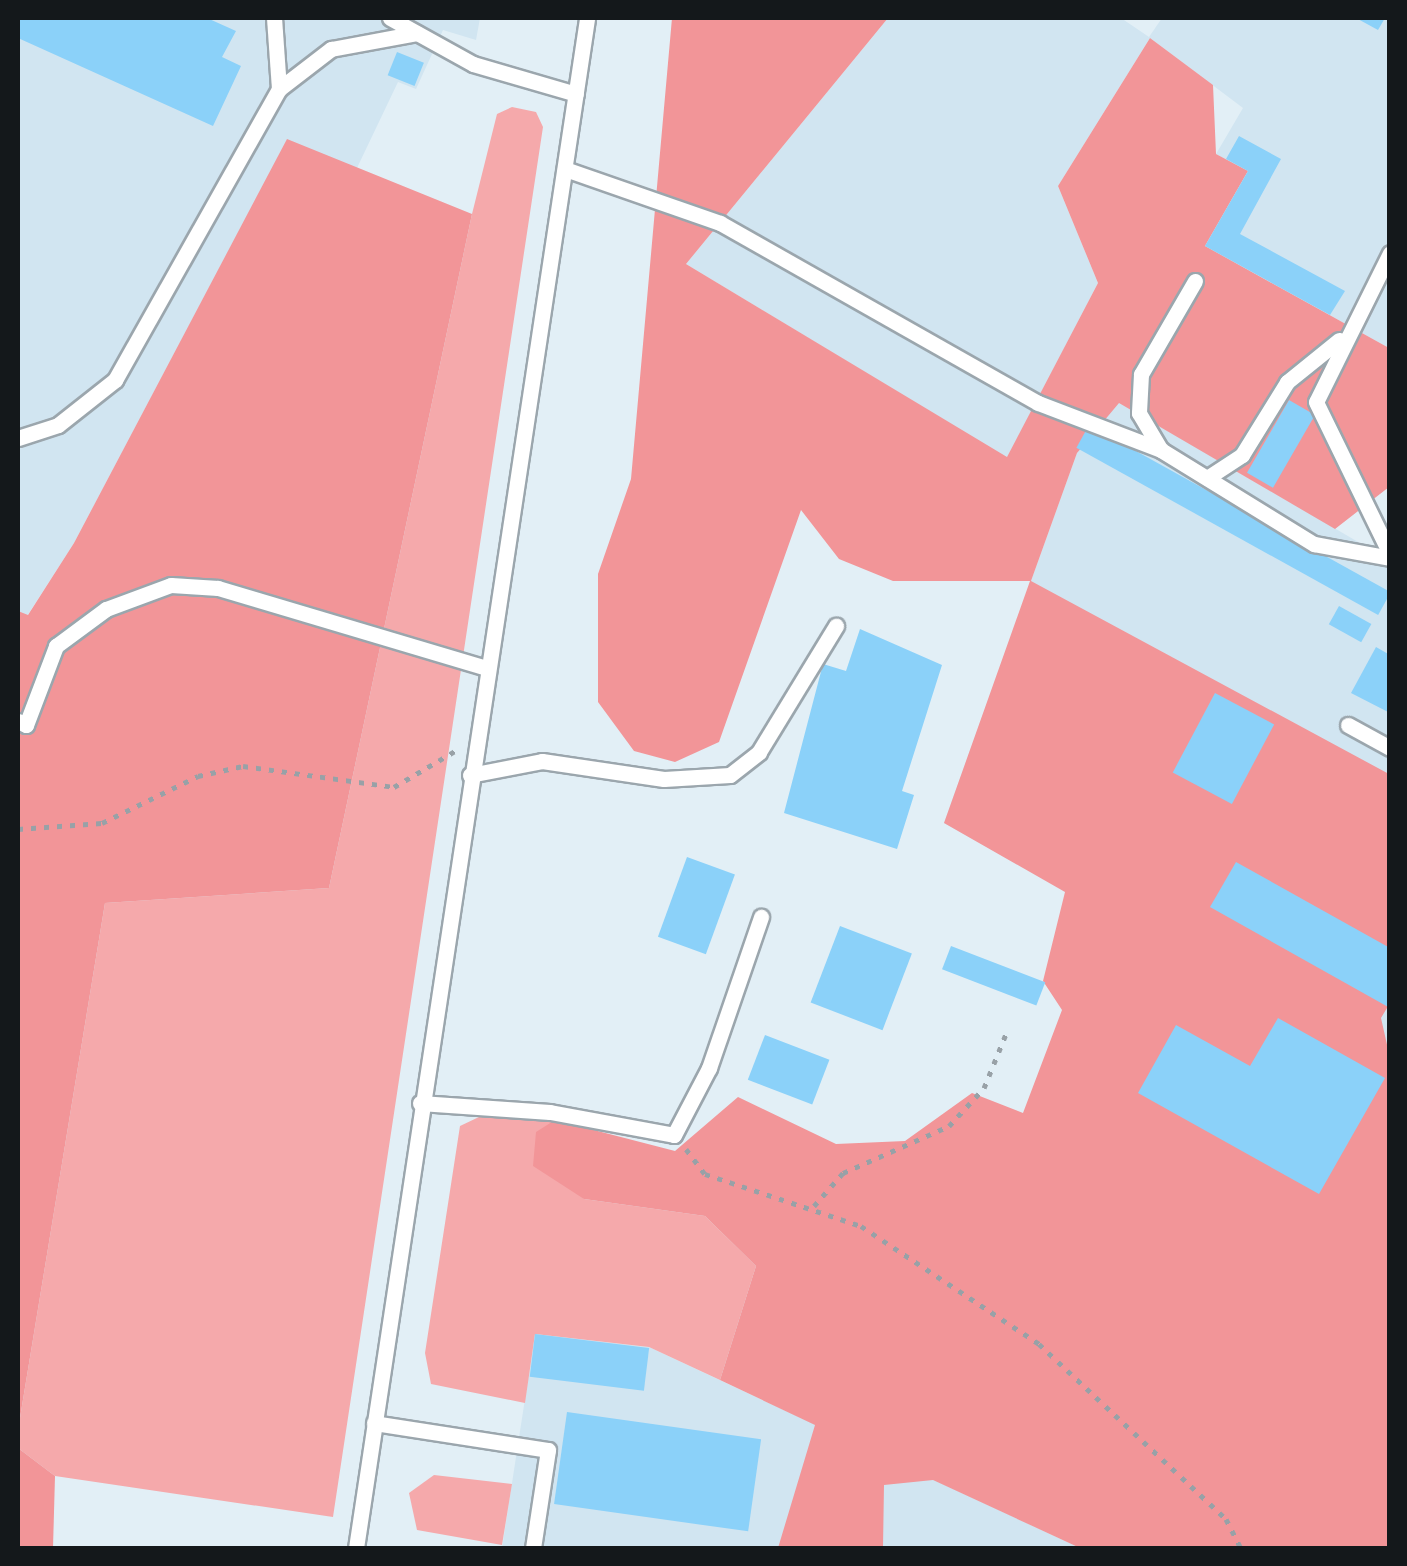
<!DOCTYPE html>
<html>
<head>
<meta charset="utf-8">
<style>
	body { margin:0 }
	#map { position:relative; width:1407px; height:1566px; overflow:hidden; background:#e2eff6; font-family:Commissioner,sans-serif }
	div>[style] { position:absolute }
	.built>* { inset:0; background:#d1e5f1 }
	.green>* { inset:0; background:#f5a9ab }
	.forest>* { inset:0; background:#f29598 }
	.building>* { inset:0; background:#8bd1f9; transform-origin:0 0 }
	.path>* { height:5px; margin-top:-2.5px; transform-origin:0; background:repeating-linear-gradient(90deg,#98a1a7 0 5px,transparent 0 13px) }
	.roads { filter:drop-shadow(2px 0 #9ba6ad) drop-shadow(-2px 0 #9ba6ad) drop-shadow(0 2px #9ba6ad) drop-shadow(0 -2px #9ba6ad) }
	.service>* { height:15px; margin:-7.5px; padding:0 7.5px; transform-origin:7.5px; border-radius:7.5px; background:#fff }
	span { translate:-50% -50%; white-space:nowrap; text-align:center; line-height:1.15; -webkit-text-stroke:8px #e2eff6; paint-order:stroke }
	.frame { position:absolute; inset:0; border:20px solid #14181b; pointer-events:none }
</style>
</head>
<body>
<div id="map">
	<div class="built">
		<i style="clip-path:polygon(18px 18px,480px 18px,476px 40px,443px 30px,416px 89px,398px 82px,356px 170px,287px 140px,74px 543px,18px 630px)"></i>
		<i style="clip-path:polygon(888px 18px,1121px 18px,1149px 37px,1162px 18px,1389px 18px,1389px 348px,1205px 246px,1248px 172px,1216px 154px,1243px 108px,1150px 38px,1058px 186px,1098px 283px,1007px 458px,686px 264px)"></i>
		<i style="clip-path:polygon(1108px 396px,1389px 560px,1389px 1073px,944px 823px,1077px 453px)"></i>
		<i style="clip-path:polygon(535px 1334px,649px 1347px,1080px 1548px,502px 1548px)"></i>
	</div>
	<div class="green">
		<i style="clip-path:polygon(512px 107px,536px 112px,543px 127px,333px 1517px,55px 1476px,18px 1448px,18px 1430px,105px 903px,329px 888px,472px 214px,497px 114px)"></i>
		<i style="clip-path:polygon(479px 1117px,555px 1120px,584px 1199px,705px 1216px,756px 1266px,720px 1380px,649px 1347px,535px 1334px,525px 1403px,431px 1384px,425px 1353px,460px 1126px)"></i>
		<i style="clip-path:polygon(434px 1475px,512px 1484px,502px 1545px,417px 1530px,409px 1493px)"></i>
	</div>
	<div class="forest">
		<i style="clip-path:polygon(672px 18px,888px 18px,686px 264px,1007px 457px,1098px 283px,1058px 186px,1150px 38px,1213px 85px,1216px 154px,1248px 171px,1205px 246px,1389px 348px,1389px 487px,1335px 529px,1119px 403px,1077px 453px,1031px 581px,1389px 774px,1390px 1003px,1381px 1018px,1390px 1058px,1389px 1548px,1080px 1548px,933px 1480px,884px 1485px,883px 1548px,778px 1548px,815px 1425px,720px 1380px,756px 1266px,705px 1216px,584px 1199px,533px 1166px,536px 1132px,555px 1120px,675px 1151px,738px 1097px,836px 1144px,905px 1141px,972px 1093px,1023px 1113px,1062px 1010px,1043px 981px,1065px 892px,944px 823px,1030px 581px,893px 581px,839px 559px,801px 510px,719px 742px,675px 762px,634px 751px,598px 702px,598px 574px,631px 479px)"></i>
		<i style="clip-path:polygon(287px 139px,472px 214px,329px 888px,105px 903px,18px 1430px,18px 611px,28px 615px,74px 543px)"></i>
		<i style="clip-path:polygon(18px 1448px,55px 1476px,53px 1548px,18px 1548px)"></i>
	</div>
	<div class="building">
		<i style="clip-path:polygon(18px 18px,207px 18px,236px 31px,222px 57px,241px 66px,213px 126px,18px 38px)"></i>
		<i style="clip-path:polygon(1356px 18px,1385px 18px,1378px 30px)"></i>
		<i style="left:397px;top:52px;width:29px;height:25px;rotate:22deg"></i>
		<i style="clip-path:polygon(1239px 136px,1281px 159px,1240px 234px,1345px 291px,1330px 315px,1205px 246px,1248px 171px,1226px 159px)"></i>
		<i style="left:1289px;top:400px;width:30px;height:84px;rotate:30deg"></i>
		<i style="left:1089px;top:425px;width:345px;height:26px;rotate:29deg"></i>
		<i style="left:1339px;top:606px;width:37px;height:21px;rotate:29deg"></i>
		<i style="clip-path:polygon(860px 629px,942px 665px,902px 791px,914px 795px,897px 849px,784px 813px,823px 664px,846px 671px)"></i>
		<i style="clip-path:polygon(1376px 647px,1390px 655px,1390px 713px,1351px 693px)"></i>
		<i style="left:1215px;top:693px;width:67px;height:90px;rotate:28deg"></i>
		<i style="left:687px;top:857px;width:51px;height:85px;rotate:20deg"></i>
		<i style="clip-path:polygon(1236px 862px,1390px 948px,1390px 1008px,1210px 907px)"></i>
		<i style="left:840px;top:926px;width:77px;height:82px;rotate:21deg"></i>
		<i style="left:951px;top:946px;width:101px;height:25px;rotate:21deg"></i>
		<i style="clip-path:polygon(1278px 1018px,1385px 1078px,1319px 1194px,1138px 1093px,1176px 1025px,1250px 1066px)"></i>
		<i style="left:765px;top:1035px;width:69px;height:48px;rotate:21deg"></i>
		<i style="left:535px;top:1334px;width:115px;height:43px;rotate:7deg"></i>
		<i style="left:567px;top:1412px;width:196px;height:93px;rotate:8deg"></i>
	</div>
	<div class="path">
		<i style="left:18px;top:829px;width:84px;rotate:-4.1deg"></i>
		<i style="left:102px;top:823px;width:107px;rotate:-26.1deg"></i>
		<i style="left:198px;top:776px;width:46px;rotate:-12.5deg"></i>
		<i style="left:243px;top:766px;width:152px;rotate:7.9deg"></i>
		<i style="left:394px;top:787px;width:71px;rotate:-30.5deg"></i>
		<i style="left:686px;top:1149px;width:31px;rotate:53deg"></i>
		<i style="left:705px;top:1174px;width:164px;rotate:18.4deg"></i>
		<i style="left:861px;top:1226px;width:214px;rotate:33.5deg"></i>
		<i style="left:1039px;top:1344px;width:256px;rotate:43.1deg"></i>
		<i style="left:1226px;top:1519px;width:33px;rotate:63deg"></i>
		<i style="left:814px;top:1206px;width:44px;rotate:-48.7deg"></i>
		<i style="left:843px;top:1173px;width:116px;rotate:-23.9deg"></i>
		<i style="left:949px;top:1126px;width:52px;rotate:-47.4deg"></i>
		<i style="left:984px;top:1088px;width:64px;rotate:-67.9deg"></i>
	</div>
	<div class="roads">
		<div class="service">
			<i style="left:390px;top:18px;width:95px;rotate:29deg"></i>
			<i style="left:473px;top:64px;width:107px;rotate:16.2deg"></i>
			<i style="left:279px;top:89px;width:66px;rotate:-37.6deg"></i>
			<i style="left:331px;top:49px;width:87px;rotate:-10.5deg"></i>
			<i style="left:565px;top:169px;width:164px;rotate:19.2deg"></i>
			<i style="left:720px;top:223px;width:365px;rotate:29.5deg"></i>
			<i style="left:1038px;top:403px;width:132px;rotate:20.9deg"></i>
			<i style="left:1390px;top:253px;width:166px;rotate:116.4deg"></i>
			<i style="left:1316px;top:402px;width:169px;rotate:64deg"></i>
			<i style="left:1195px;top:281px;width:108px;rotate:120.1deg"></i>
			<i style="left:1141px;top:374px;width:39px;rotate:93deg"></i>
			<i style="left:1139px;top:413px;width:43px;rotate:59.3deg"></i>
			<i style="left:1161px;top:450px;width:180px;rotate:31.6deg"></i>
			<i style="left:1314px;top:544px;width:77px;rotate:10.4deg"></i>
			<i style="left:18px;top:438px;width:42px;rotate:-18deg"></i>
			<i style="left:58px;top:425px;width:73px;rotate:-38.3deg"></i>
			<i style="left:115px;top:380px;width:334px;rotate:-60.6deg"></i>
			<i style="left:279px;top:89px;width:71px;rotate:-94deg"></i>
			<i style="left:1207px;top:478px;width:42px;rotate:-33.3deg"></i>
			<i style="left:1242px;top:455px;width:86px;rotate:-58.3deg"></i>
			<i style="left:1287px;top:382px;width:67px;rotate:-38.9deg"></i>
			<i style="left:18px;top:721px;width:9px;rotate:27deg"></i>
			<i style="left:26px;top:725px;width:85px;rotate:-69.2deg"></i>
			<i style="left:56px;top:646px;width:62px;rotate:-36.5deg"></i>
			<i style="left:106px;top:609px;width:69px;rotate:-20.3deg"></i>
			<i style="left:171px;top:585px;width:47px;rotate:3.7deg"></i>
			<i style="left:218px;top:588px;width:281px;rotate:16.6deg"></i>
			<i style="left:1348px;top:725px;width:48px;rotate:28.7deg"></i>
			<i style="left:470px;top:775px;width:73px;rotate:-11deg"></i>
			<i style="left:542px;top:761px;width:123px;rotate:8.4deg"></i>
			<i style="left:664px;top:779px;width:66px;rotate:-3.5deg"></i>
			<i style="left:730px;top:775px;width:37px;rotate:-38deg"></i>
			<i style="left:759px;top:752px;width:148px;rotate:-58.6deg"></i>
			<i style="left:420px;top:1103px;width:130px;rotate:4deg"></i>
			<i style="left:550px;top:1112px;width:126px;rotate:10.5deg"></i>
			<i style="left:674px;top:1135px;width:76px;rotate:-62.4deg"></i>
			<i style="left:709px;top:1068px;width:160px;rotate:-71deg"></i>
			<i style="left:374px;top:1423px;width:176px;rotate:8.8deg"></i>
			<i style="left:548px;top:1450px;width:99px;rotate:98.7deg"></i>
			<i style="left:356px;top:1548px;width:1547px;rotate:-81.41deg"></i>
		</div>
	</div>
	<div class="frame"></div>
</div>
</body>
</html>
